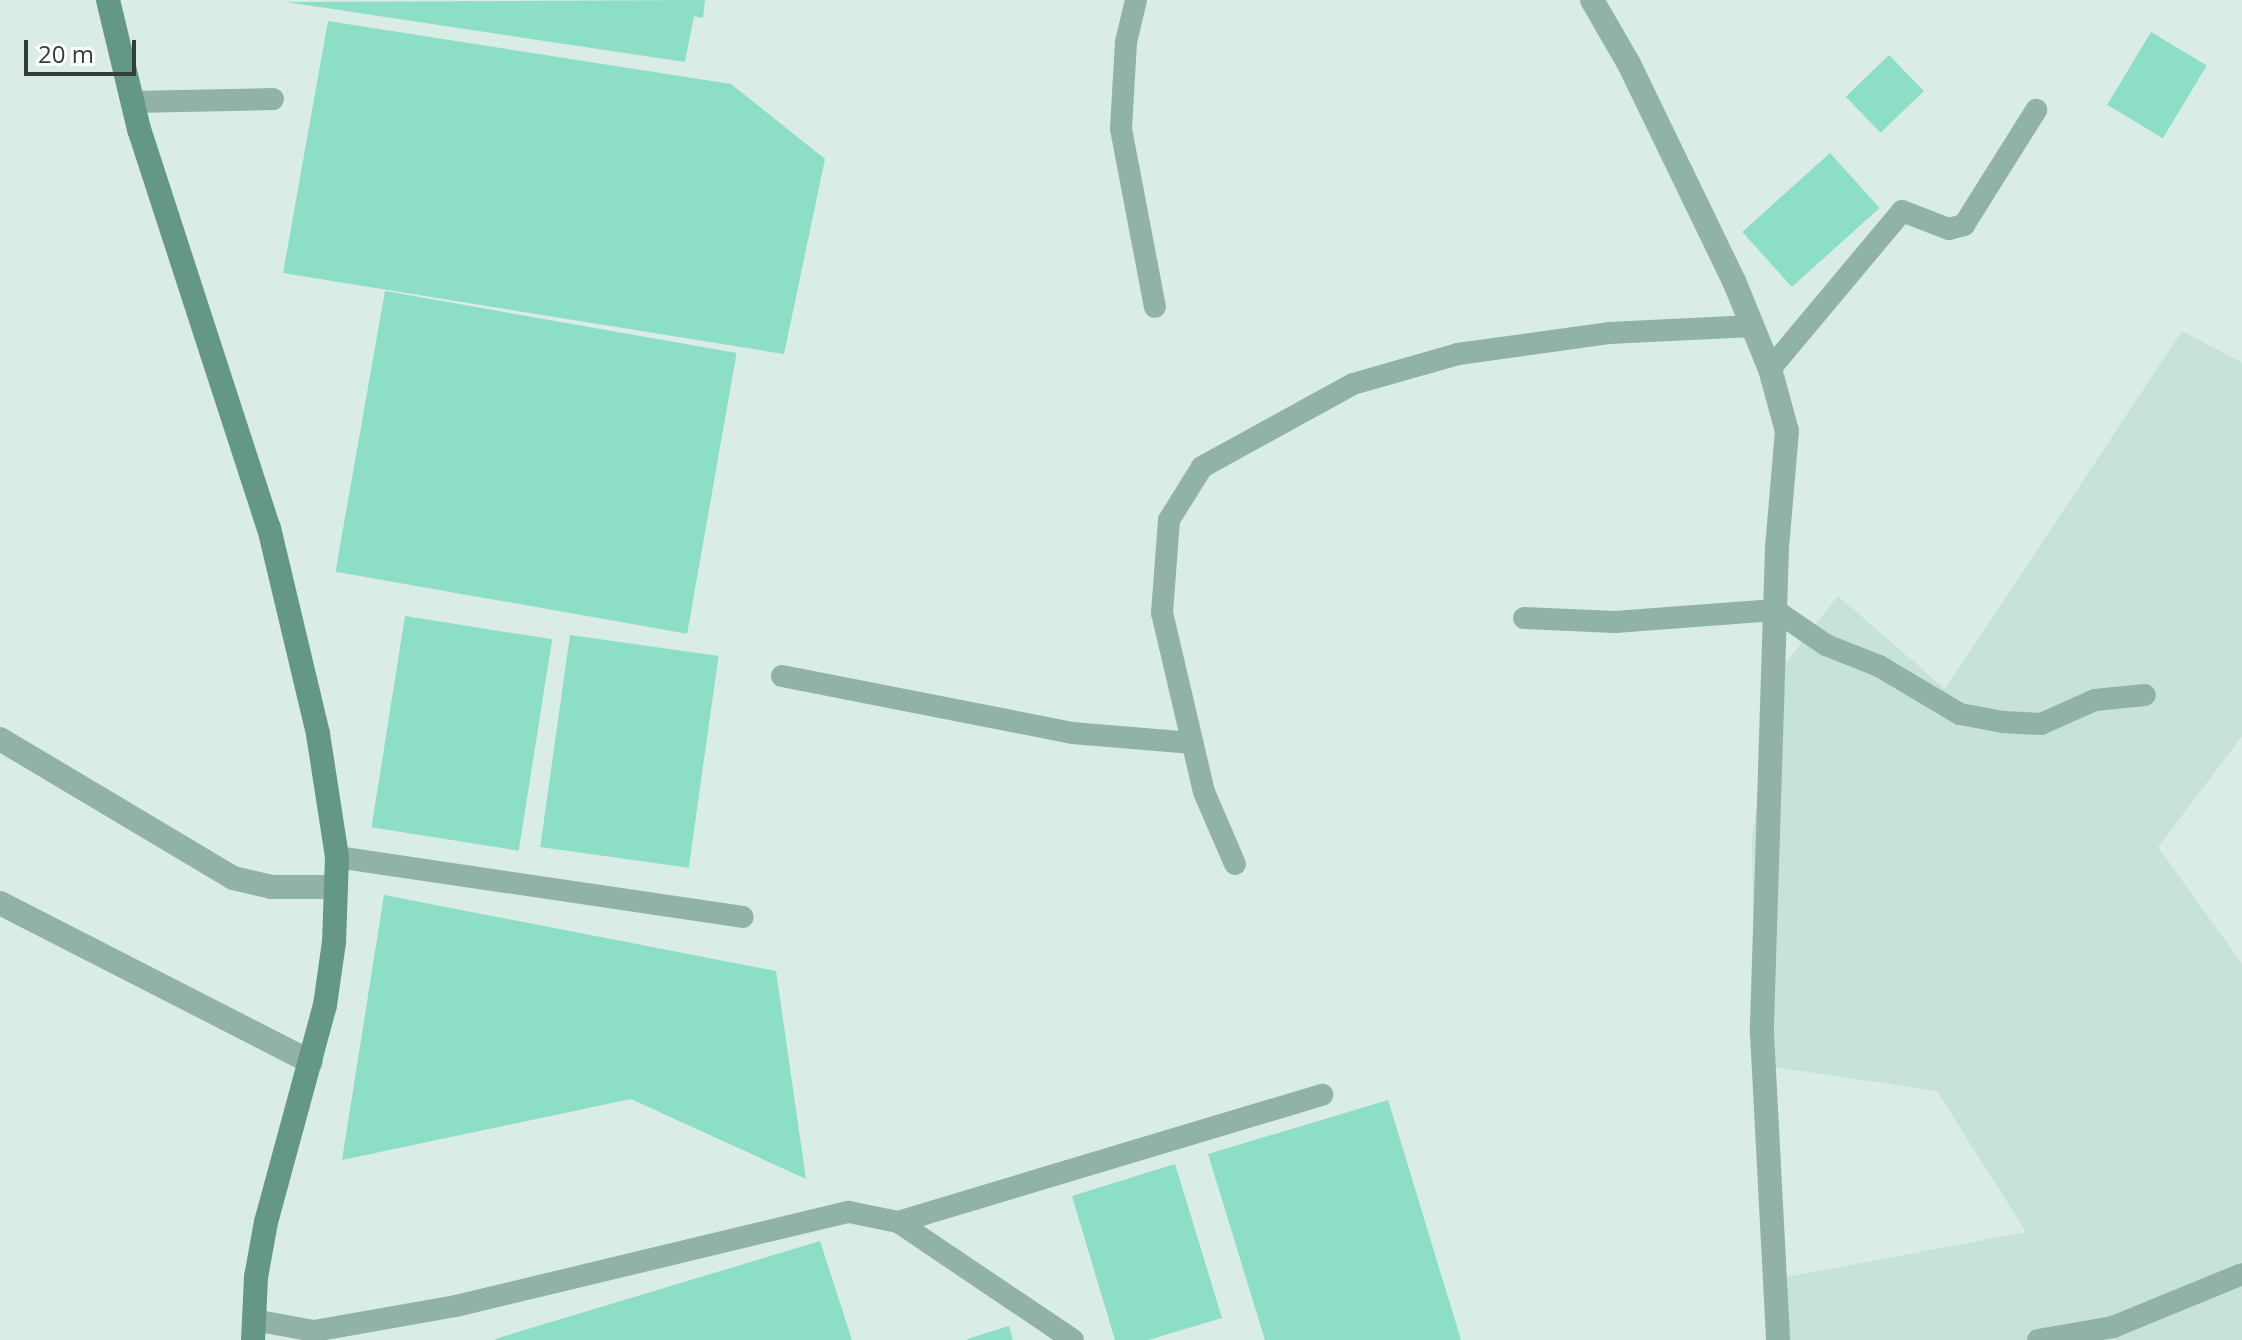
<!DOCTYPE html>
<html>
<head>
<meta charset="utf-8">
<style>
	body { margin:0 }
	#map { position:relative; width:2242px; height:1340px; overflow:hidden; background:#d9ece6; font-family:"Open Sans",sans-serif }
	div>[style] { position:absolute }
	.built>* { inset:0; background:#c6e2d9 }
	.building>* { inset:0; background:#8cdec6; transform-origin:0 0 }
	.lane>* { height:22px; margin:-11px; padding:0 11px; transform-origin:11px; border-radius:11px; background:#91b2a7 }
	.street>* { height:24px; margin:-12px; padding:0 12px; transform-origin:12px; border-radius:12px; background:#91b2a7 }
	.secondary>* { height:24px; margin:-12px; padding:0 12px; transform-origin:12px; border-radius:12px; background:#649788 }
	span { translate:-50% -50%; white-space:nowrap; text-align:center; line-height:1.15; -webkit-text-stroke:6px #fff; paint-order:stroke }
	.scale { position:absolute; left:24px; top:40px; width:112px; height:36px; box-sizing:border-box; border:4px solid #353d3a; border-top:0; padding-left:10px; font-size:24px; line-height:28px; white-space:nowrap; color:#353d3a; -webkit-text-stroke:6px #fff; paint-order:stroke }
</style>
</head>
<body>
<div id="map">
	<div class="built">
		<i style="clip-path:polygon(2182px 331px,2242px 363px,2242px 736px,2158px 847px,2242px 964px,2242px 1340px,1774px 1340px,1772px 1280px,2026px 1232px,1937px 1091px,1755px 1064px,1752px 836px,1780px 670px,1838px 596px,1945px 689px)"></i>
	</div>
	<div class="building">
		<i style="clip-path:polygon(705px 0,703px 18px,694px 16px,685px 62px,286px 2px)"></i>
		<i style="clip-path:polygon(328px 21px,731px 84px,825px 159px,784px 354px,283px 273px)"></i>
		<i style="left:2151px;top:32px;width:65px;height:85px;rotate:31deg"></i>
		<i style="left:1889px;top:55px;width:50px;height:60px;rotate:46deg"></i>
		<i style="left:1830px;top:153px;width:74px;height:118px;rotate:48deg"></i>
		<i style="left:385px;top:291px;width:357px;height:285px;rotate:10deg"></i>
		<i style="left:405px;top:616px;width:149px;height:214px;rotate:9deg"></i>
		<i style="left:570px;top:635px;width:150px;height:214px;rotate:8deg"></i>
		<i style="clip-path:polygon(384px 895px,776px 971px,806px 1179px,631px 1099px,342px 1160px)"></i>
		<i style="clip-path:polygon(1388px 1100px,1461px 1340px,1265px 1340px,1208px 1154px)"></i>
		<i style="clip-path:polygon(1175px 1164px,1222px 1318px,1148px 1340px,1115px 1340px,1072px 1196px)"></i>
		<i style="clip-path:polygon(820px 1241px,852px 1340px,495px 1340px,495px 1339px)"></i>
		<i style="clip-path:polygon(1009px 1326px,1013px 1340px,967px 1340px,967px 1339px)"></i>
	</div>
	<div class="lane">
		<i style="left:1136px;top:0;width:43px;rotate:103.4deg"></i>
		<i style="left:1126px;top:42px;width:87px;rotate:93.3deg"></i>
		<i style="left:1121px;top:129px;width:181px;rotate:79.2deg"></i>
		<i style="left:132px;top:102px;width:141px;rotate:-1.2deg"></i>
		<i style="left:1770px;top:369px;width:206px;rotate:-50.1deg"></i>
		<i style="left:1902px;top:211px;width:50px;rotate:21deg"></i>
		<i style="left:1949px;top:229px;width:16px;rotate:-15deg"></i>
		<i style="left:1964px;top:225px;width:136px;rotate:-57.9deg"></i>
		<i style="left:1524px;top:618px;width:91px;rotate:2.5deg"></i>
		<i style="left:1615px;top:622px;width:160px;rotate:-4.3deg"></i>
		<i style="left:1775px;top:610px;width:62px;rotate:34.5deg"></i>
		<i style="left:1826px;top:645px;width:57px;rotate:21.6deg"></i>
		<i style="left:1879px;top:666px;width:94px;rotate:30.7deg"></i>
		<i style="left:1960px;top:714px;width:44px;rotate:10.5deg"></i>
		<i style="left:2003px;top:722px;width:38px;rotate:3deg"></i>
		<i style="left:2041px;top:724px;width:59px;rotate:-24deg"></i>
		<i style="left:2095px;top:700px;width:50px;rotate:-5.7deg"></i>
		<i style="left:782px;top:676px;width:296px;rotate:11.1deg"></i>
		<i style="left:1072px;top:733px;width:121px;rotate:4.7deg"></i>
		<i style="left:337px;top:857px;width:410px;rotate:8.4deg"></i>
		<i style="left:1235px;top:864px;width:78px;rotate:-113.3deg"></i>
		<i style="left:1204px;top:792px;width:184px;rotate:-103.2deg"></i>
		<i style="left:1162px;top:613px;width:93px;rotate:-85.7deg"></i>
		<i style="left:1169px;top:520px;width:62px;rotate:-58.1deg"></i>
		<i style="left:1202px;top:467px;width:172px;rotate:-28.8deg"></i>
		<i style="left:1353px;top:384px;width:109px;rotate:-15.9deg"></i>
		<i style="left:1458px;top:354px;width:152px;rotate:-7.9deg"></i>
		<i style="left:1609px;top:333px;width:144px;rotate:-2.8deg"></i>
		<i style="left:898px;top:1222px;width:211px;rotate:34deg"></i>
		<i style="left:254px;top:1320px;width:61px;rotate:10.4deg"></i>
		<i style="left:313px;top:1340px;width:9px;rotate:-84deg"></i>
		<i style="left:314px;top:1331px;width:144px;rotate:-10deg"></i>
		<i style="left:456px;top:1306px;width:404px;rotate:-13.5deg"></i>
		<i style="left:849px;top:1212px;width:50px;rotate:11.5deg"></i>
		<i style="left:898px;top:1222px;width:443px;rotate:-16.7deg"></i>
		<i style="left:2038px;top:1340px;width:76px;rotate:-9.8deg"></i>
		<i style="left:2113px;top:1327px;width:139px;rotate:-22.3deg"></i>
	</div>
	<div class="street">
		<i style="left:1592px;top:0;width:74px;rotate:60deg"></i>
		<i style="left:1629px;top:64px;width:241px;rotate:64.2deg"></i>
		<i style="left:1734px;top:281px;width:95px;rotate:67.8deg"></i>
		<i style="left:1770px;top:369px;width:64px;rotate:74.7deg"></i>
		<i style="left:1787px;top:431px;width:116px;rotate:94.9deg"></i>
		<i style="left:1777px;top:547px;width:486px;rotate:91.8deg"></i>
		<i style="left:1762px;top:1033px;width:307px;rotate:87deg"></i>
		<i style="left:0;top:739px;width:271px;rotate:30.8deg"></i>
		<i style="left:233px;top:878px;width:39px;rotate:13deg"></i>
		<i style="left:271px;top:887px;width:65px"></i>
		<i style="left:0;top:903px;width:349px;rotate:27.1deg"></i>
	</div>
	<div class="secondary">
		<i style="left:108px;top:0;width:133px;rotate:76.5deg"></i>
		<i style="left:139px;top:129px;width:420px;rotate:72deg"></i>
		<i style="left:269px;top:528px;width:212px;rotate:76.6deg"></i>
		<i style="left:318px;top:734px;width:124px;rotate:81.2deg"></i>
		<i style="left:337px;top:857px;width:85px;rotate:92deg"></i>
		<i style="left:334px;top:942px;width:64px;rotate:98.1deg"></i>
		<i style="left:325px;top:1005px;width:225px;rotate:105.2deg"></i>
		<i style="left:266px;top:1222px;width:56px;rotate:100.3deg"></i>
		<i style="left:256px;top:1277px;width:63px;rotate:92.7deg"></i>
	</div>
	<div class="scale">20 m</div>
</div>
</body>
</html>
